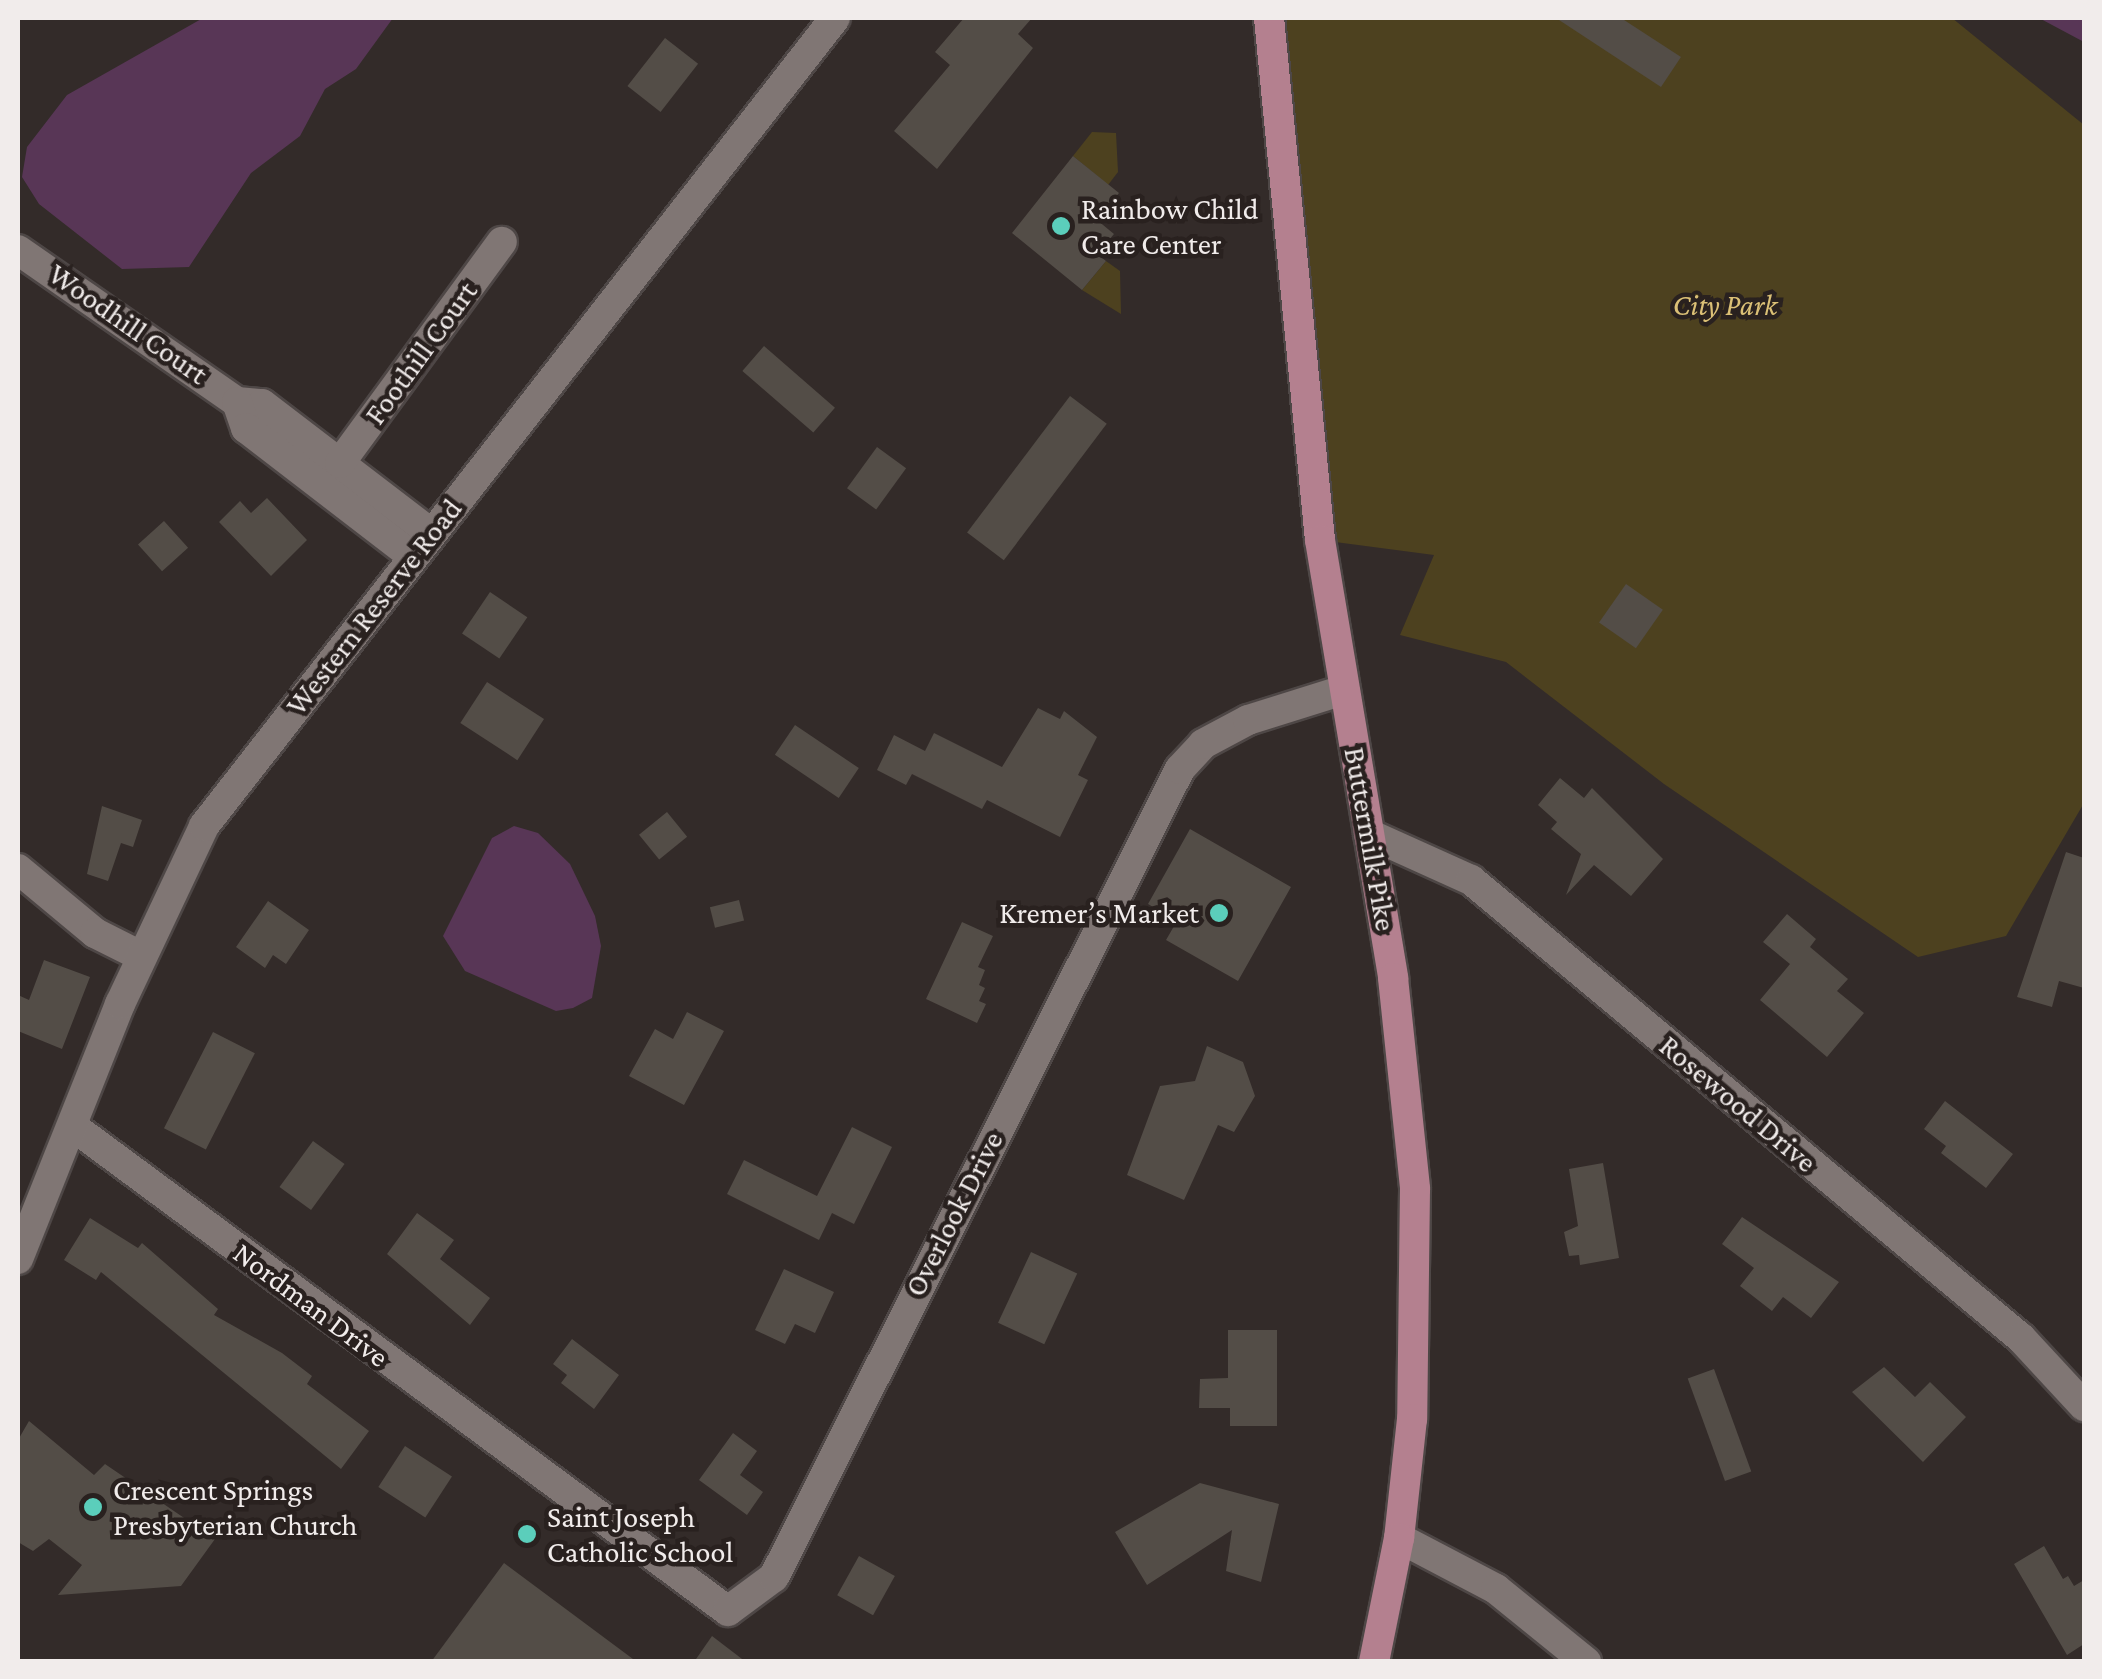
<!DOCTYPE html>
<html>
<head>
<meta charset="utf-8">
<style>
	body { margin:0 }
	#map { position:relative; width:2102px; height:1679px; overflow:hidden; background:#332b29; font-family:"Crimson Pro",serif }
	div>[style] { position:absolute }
	.green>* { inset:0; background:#4d411f }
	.water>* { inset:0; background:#583656 }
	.building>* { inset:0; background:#534d47; transform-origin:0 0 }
	.roads { filter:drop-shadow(2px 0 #4e4746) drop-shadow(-2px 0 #4e4746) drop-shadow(0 2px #4e4746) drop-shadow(0 -2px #4e4746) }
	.minor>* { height:30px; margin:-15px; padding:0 15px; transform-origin:15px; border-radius:15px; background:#807674 }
	.major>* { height:30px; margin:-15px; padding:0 15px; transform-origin:15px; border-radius:15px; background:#b4808f }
	.dots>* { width:28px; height:28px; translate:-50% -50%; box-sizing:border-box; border:5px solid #29211f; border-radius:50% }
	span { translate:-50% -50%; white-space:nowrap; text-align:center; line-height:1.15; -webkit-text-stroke:9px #29211f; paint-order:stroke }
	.poi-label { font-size:30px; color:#f1eceb }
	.left { translate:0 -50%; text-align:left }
	.right { translate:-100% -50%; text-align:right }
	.park-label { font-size:30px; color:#dbc076; font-style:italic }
	.street-label { font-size:30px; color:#f1eceb }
	.frame { position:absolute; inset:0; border:20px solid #f1eceb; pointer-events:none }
</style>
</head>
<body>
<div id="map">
	<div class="green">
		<i style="clip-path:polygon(1269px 18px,1952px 18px,2084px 125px,2084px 803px,2006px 936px,1918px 957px,1664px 784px,1506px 662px,1400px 635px,1434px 555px,1320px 540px)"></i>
		<i style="clip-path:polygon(1092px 132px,1116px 133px,1118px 172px,1108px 185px,1073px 156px)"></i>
		<i style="clip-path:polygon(1106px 261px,1120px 271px,1121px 314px,1082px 290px)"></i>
	</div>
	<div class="water">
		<i style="clip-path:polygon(203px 18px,393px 18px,356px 69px,325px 89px,300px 136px,251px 173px,189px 267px,122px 269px,39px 204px,22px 177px,27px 147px,67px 95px)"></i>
		<i style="clip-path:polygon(2039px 18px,2084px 18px,2084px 42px)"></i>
		<i style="clip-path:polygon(514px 826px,538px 833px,570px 864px,595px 916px,601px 946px,592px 998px,573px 1008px,556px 1011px,465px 971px,443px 936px,492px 838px)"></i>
	</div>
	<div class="building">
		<i style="clip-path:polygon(964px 18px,1032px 18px,1018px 34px,1033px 48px,937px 169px,894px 131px,950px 65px,935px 52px)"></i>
		<i style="clip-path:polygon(1556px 18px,1621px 18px,1681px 57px,1661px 87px)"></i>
		<i style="left:665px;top:38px;width:42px;height:61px;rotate:38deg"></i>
		<i style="clip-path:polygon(1073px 156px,1119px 193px,1097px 220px,1114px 234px,1097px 254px,1106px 261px,1082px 290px,1012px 233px)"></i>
		<i style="left:764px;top:346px;width:94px;height:33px;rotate:41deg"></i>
		<i style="left:1070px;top:396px;width:46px;height:171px;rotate:37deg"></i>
		<i style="left:877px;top:447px;width:36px;height:51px;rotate:36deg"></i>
		<i style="clip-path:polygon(267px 498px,307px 540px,271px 576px,219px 522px,240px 501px,251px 513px)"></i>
		<i style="left:164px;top:521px;width:36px;height:35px;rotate:48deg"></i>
		<i style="left:1626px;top:584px;width:45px;height:47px;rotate:35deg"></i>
		<i style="left:490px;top:592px;width:45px;height:50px;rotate:34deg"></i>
		<i style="left:487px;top:682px;width:68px;height:49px;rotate:33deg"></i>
		<i style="clip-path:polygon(1038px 708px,1060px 719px,1064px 711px,1097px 737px,1078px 775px,1088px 780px,1060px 837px,987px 800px,982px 809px,912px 774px,906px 785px,877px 770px,894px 735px,925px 751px,934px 733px,1002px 767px)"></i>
		<i style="left:795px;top:725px;width:77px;height:36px;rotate:34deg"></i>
		<i style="clip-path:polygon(1560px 778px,1584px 798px,1592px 788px,1663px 859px,1631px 896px,1594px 865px,1566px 895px,1581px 854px,1551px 829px,1557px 822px,1538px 805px)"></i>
		<i style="clip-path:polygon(102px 806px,142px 820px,133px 847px,121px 843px,108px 881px,87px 874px)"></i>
		<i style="left:667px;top:812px;width:32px;height:36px;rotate:51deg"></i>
		<i style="clip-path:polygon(1190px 829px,1291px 887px,1238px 981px,1166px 940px,1177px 921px,1148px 904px)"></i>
		<i style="clip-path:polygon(2066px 852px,2084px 858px,2084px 988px,2059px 981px,2052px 1007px,2017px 997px)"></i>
		<i style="left:739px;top:900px;width:21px;height:30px;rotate:76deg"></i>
		<i style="clip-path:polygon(268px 901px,309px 930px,286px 964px,273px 955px,265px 968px,236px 947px)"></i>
		<i style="clip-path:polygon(1787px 914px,1816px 939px,1810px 947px,1848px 979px,1837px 991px,1864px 1013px,1827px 1057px,1760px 1000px,1790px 964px,1763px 942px)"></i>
		<i style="clip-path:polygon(962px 922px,993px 936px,978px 967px,985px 970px,979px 985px,985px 988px,979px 1001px,986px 1004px,977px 1023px,926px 999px)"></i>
		<i style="clip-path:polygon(44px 960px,90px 977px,62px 1049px,18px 1031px,18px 995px,29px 1000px)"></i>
		<i style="clip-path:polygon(687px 1012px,724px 1031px,684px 1105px,629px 1076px,655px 1029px,673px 1039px)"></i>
		<i style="left:213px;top:1032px;width:47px;height:108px;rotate:27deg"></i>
		<i style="clip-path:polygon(1207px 1046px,1243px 1062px,1255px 1096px,1234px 1132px,1218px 1125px,1184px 1200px,1127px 1175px,1160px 1086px,1195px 1081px)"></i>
		<i style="clip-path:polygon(1945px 1101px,2013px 1154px,1986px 1188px,1941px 1153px,1946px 1146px,1924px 1129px)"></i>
		<i style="clip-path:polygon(852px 1127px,892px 1147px,854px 1224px,832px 1213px,819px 1240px,727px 1194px,744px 1160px,817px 1196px)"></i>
		<i style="left:313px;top:1141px;width:39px;height:57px;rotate:36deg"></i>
		<i style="clip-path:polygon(1603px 1163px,1619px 1258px,1580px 1265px,1579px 1255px,1569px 1256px,1564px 1232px,1578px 1226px,1569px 1169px)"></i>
		<i style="clip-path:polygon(417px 1213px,454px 1240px,440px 1259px,490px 1298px,470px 1325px,387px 1254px)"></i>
		<i style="clip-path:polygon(1742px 1217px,1839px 1282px,1811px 1318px,1783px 1297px,1772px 1311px,1740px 1286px,1754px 1268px,1722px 1244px)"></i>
		<i style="clip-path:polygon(90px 1218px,138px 1248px,142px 1243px,218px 1309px,214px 1315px,282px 1353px,312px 1376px,307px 1384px,369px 1431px,341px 1469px,101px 1272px,96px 1280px,64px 1260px)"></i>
		<i style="left:1031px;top:1252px;width:51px;height:78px;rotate:25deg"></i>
		<i style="clip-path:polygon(784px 1269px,834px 1292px,815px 1333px,795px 1324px,785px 1344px,755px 1330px)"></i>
		<i style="clip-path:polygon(1228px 1330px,1277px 1330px,1277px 1426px,1230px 1426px,1230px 1408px,1199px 1408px,1200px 1379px,1228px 1378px)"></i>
		<i style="clip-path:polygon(572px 1339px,619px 1375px,594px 1409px,561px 1383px,567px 1375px,553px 1364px)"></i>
		<i style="clip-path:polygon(1884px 1367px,1915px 1397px,1930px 1382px,1966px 1417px,1923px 1462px,1852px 1392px)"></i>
		<i style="left:1714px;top:1369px;width:109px;height:28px;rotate:70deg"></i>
		<i style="clip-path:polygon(29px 1421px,94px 1475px,105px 1464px,215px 1539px,181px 1586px,58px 1595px,82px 1565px,49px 1539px,33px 1551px,18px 1542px,18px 1440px)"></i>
		<i style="clip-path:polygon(733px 1433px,757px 1451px,740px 1475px,763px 1492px,747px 1515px,699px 1480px)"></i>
		<i style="left:405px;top:1446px;width:56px;height:49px;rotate:33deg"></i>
		<i style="clip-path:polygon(1200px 1483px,1279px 1504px,1261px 1582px,1226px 1571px,1232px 1530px,1147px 1585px,1115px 1532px)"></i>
		<i style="clip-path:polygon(2044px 1546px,2063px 1579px,2068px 1576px,2074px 1586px,2084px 1580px,2084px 1644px,2067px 1655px,2014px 1564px)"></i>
		<i style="left:859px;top:1556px;width:41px;height:45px;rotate:29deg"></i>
		<i style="clip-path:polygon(504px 1563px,637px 1662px,431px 1662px)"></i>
		<i style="clip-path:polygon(712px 1636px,746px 1662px,694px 1662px)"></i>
	</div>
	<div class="roads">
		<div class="minor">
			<i style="left:18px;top:250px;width:267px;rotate:34.8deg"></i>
			<i style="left:237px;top:402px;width:25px;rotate:5deg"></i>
			<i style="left:262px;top:404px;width:213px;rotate:37.4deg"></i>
			<i style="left:237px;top:402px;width:28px;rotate:71deg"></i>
			<i style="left:246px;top:428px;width:210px;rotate:37.6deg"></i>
			<i style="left:340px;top:463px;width:274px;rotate:-53.8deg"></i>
			<i style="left:1369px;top:834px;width:112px;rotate:24.3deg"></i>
			<i style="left:1471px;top:880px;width:716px;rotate:39.79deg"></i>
			<i style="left:2021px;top:1338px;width:93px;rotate:47.2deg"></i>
			<i style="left:18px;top:869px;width:100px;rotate:39.7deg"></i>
			<i style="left:95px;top:933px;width:51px;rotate:26.6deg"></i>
			<i style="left:75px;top:1128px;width:812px;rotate:36.49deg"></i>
			<i style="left:728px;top:1611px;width:57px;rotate:-36.5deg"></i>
			<i style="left:774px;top:1577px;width:904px;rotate:-63.32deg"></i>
			<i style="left:1180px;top:769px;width:34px;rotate:-47deg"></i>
			<i style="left:1203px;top:744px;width:51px;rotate:-28.1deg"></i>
			<i style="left:1248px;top:720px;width:101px;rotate:-17.4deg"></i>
			<i style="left:18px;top:1259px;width:275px;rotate:-68.2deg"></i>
			<i style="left:120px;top:1004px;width:197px;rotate:-64.7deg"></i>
			<i style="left:204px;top:826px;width:1025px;rotate:-52.01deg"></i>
			<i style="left:1399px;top:1538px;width:110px;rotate:27.7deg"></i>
			<i style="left:1496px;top:1589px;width:116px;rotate:39deg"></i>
		</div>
		<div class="major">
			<i style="left:1269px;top:18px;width:524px;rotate:84.42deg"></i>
			<i style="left:1320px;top:540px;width:444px;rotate:80.5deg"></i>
			<i style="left:1393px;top:978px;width:212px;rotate:84deg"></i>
			<i style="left:1415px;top:1189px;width:230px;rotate:90.7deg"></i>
			<i style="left:1412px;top:1419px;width:120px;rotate:96.2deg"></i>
			<i style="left:1399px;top:1538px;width:126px;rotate:101.4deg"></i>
		</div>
	</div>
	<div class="dots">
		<i style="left:1061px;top:226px;background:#5bcebb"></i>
		<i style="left:1219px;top:913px;background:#5bcebb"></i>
		<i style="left:93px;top:1507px;background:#5bcebb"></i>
		<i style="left:527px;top:1534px;background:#5bcebb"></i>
	</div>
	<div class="poi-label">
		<span class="left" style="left:1081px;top:226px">Rainbow Child<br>Care Center</span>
		<span class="right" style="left:1199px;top:913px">Kremer’s Market</span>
		<span class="left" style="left:113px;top:1507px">Crescent Springs<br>Presbyterian Church</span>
		<span class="left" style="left:547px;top:1534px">Saint Joseph<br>Catholic School</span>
	</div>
	<div class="park-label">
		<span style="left:1725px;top:305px">City Park</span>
	</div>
	<div class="street-label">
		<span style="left:128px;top:324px;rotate:35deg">Woodhill Court</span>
		<span style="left:421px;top:353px;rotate:-54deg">Foothill Court</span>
		<span style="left:374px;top:607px;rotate:-52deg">Western Reserve Road</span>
		<span style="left:1370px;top:839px;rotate:80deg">Buttermilk Pike</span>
		<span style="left:1738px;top:1104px;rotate:40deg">Rosewood Drive</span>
		<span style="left:954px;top:1214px;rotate:-63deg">Overlook Drive</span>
		<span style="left:311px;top:1305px;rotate:37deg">Nordman Drive</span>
	</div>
	<div class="frame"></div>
</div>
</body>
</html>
